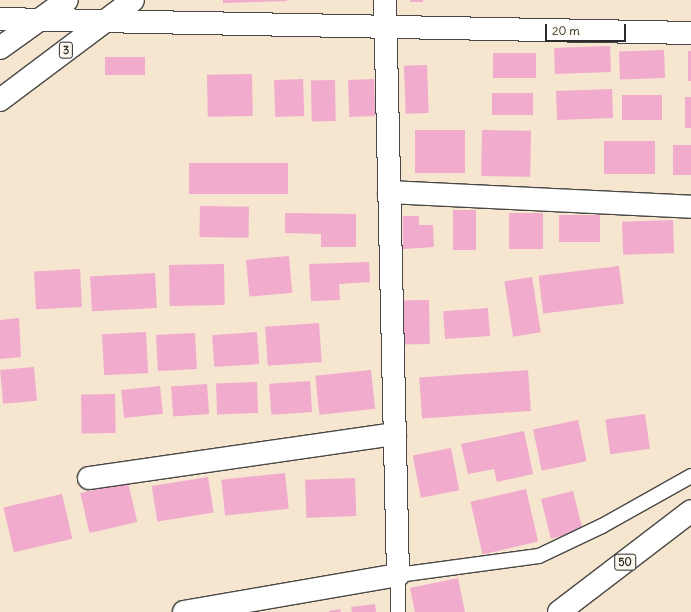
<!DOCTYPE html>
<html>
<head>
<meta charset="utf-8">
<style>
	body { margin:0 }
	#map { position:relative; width:691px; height:612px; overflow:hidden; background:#f6e5cf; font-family:Delius,sans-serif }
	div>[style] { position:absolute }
	.building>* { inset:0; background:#f0abcd; transform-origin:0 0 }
	.roads { filter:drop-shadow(1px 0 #494744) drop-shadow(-1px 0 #494744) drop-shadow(0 1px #494744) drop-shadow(0 -1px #494744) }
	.service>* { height:14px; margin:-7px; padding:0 7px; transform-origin:7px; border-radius:7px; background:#fff }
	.minor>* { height:22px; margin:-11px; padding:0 11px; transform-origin:11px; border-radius:11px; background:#fff }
	.tertiary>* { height:22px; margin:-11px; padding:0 11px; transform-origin:11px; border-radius:11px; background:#fff }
	.primary>* { height:22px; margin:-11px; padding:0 11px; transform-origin:11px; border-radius:11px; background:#fff }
	.trunk>* { height:22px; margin:-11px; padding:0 11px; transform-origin:11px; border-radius:11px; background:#fff }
	span { translate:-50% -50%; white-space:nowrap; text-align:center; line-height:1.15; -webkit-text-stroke:3px #fbf7ec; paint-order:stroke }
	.shield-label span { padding:1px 3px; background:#fbf7ec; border:1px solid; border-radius:3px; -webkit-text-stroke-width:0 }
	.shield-label { font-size:11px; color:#2b2b2b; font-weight:700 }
	.scale { position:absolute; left:545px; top:24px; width:81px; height:18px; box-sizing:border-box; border:2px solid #2b2b2b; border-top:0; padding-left:5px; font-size:12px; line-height:14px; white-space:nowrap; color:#2b2b2b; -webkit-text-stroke:3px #fbf7ec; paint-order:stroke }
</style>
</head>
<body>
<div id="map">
	<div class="building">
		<i style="clip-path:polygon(223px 0,287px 0,287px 1px,223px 3px)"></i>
		<i style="left:410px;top:0;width:13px;height:2px"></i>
		<i style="left:610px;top:46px;width:26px;height:56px;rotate:88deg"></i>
		<i style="left:664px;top:50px;width:28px;height:45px;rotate:88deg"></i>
		<i style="left:688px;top:51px;width:3px;height:30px"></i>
		<i style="left:536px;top:53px;width:25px;height:43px;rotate:90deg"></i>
		<i style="left:105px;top:57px;width:40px;height:18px"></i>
		<i style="left:427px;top:65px;width:48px;height:23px;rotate:88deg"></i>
		<i style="left:252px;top:74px;width:42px;height:45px;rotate:89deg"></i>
		<i style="left:303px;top:79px;width:37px;height:29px;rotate:88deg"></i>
		<i style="left:374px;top:79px;width:37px;height:26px;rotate:88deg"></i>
		<i style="left:335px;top:80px;width:41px;height:24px;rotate:89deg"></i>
		<i style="left:612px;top:89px;width:29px;height:56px;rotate:88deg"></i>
		<i style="left:492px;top:93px;width:41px;height:22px"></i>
		<i style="left:622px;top:95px;width:40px;height:25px"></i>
		<i style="left:685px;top:97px;width:6px;height:31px"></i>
		<i style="left:415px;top:130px;width:50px;height:43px"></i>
		<i style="left:482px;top:130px;width:49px;height:46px;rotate:1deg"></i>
		<i style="left:604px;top:141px;width:51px;height:33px"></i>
		<i style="left:673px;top:145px;width:18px;height:30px"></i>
		<i style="left:189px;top:163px;width:99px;height:31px"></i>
		<i style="left:200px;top:206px;width:49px;height:31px;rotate:1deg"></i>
		<i style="left:453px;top:210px;width:23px;height:40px"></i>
		<i style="clip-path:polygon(285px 213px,356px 214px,356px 247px,321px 247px,321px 234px,285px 233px)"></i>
		<i style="left:509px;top:213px;width:34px;height:36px"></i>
		<i style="left:559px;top:215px;width:41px;height:27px"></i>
		<i style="clip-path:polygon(403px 216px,419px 216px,419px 225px,433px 225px,434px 247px,403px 249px)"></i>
		<i style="left:673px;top:220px;width:33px;height:51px;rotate:88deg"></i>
		<i style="left:289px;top:256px;width:37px;height:43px;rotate:85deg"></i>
		<i style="clip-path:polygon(369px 262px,370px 282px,339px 284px,340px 300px,311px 301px,309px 264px)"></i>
		<i style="left:224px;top:264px;width:41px;height:55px;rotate:89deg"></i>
		<i style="left:619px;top:266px;width:38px;height:81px;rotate:83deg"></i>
		<i style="left:80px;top:269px;width:38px;height:46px;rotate:87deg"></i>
		<i style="left:155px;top:273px;width:35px;height:65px;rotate:87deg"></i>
		<i style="left:532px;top:277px;width:56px;height:28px;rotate:81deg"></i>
		<i style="left:429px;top:300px;width:44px;height:30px;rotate:89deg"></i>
		<i style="left:488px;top:308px;width:28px;height:45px;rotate:86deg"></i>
		<i style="clip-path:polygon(19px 318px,21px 357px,0 359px,0 320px)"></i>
		<i style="left:319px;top:323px;width:39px;height:54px;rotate:86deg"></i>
		<i style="left:146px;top:332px;width:41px;height:44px;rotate:87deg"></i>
		<i style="left:257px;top:332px;width:32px;height:45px;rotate:86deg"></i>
		<i style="left:195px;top:333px;width:36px;height:39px;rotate:87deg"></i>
		<i style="left:34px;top:367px;width:34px;height:34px;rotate:85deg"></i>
		<i style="left:371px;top:370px;width:39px;height:56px;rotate:84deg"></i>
		<i style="left:528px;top:370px;width:41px;height:109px;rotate:86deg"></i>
		<i style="left:310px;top:381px;width:31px;height:41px;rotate:86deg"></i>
		<i style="left:257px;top:382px;width:31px;height:41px;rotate:88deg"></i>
		<i style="left:207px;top:384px;width:30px;height:36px;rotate:86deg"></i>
		<i style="left:160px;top:386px;width:28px;height:39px;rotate:84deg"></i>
		<i style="left:115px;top:394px;width:39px;height:34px;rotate:89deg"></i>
		<i style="left:645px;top:414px;width:35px;height:40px;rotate:82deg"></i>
		<i style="left:578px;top:420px;width:42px;height:46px;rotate:78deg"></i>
		<i style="clip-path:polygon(524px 431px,533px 474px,497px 482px,494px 469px,468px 474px,461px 444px)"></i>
		<i style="left:451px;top:448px;width:43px;height:39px;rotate:79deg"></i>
		<i style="left:285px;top:473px;width:36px;height:64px;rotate:84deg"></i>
		<i style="left:208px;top:477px;width:36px;height:57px;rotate:81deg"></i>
		<i style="left:355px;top:478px;width:38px;height:50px;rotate:88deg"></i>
		<i style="left:128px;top:482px;width:41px;height:49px;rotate:77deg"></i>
		<i style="left:526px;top:489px;width:54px;height:57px;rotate:77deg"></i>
		<i style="left:573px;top:491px;width:41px;height:33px;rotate:76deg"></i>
		<i style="left:62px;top:494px;width:46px;height:60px;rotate:77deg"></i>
		<i style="clip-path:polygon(458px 578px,465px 612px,415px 612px,410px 588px)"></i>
		<i style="clip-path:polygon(375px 604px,376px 612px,352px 612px,351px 607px)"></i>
		<i style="clip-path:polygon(340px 609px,341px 612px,329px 612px,329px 611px)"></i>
	</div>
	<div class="roads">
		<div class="service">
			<i style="left:398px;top:612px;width:37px;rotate:-90deg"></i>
			<i style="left:398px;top:575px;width:142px;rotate:-7.7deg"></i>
			<i style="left:539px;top:556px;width:70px;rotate:-25.5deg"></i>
			<i style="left:602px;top:526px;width:102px;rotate:-29.3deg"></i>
		</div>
		<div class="minor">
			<i style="left:389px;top:192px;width:302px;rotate:2.8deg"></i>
			<i style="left:89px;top:478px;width:309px;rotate:-8.2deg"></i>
			<i style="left:184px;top:612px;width:217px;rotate:-9.8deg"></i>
			<i style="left:398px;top:575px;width:575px;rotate:-91.3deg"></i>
		</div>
		<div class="tertiary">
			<i style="left:0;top:19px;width:691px;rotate:1.16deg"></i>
		</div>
		<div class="primary">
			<i style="left:559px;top:612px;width:166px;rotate:-37.4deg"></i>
		</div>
		<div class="trunk">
			<i style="left:0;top:48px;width:82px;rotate:-35.6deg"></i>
			<i style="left:0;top:100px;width:166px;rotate:-36.9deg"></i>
		</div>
	</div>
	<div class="shield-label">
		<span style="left:66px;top:50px">3</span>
		<span style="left:625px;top:562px">50</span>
	</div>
	<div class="scale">20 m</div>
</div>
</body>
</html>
